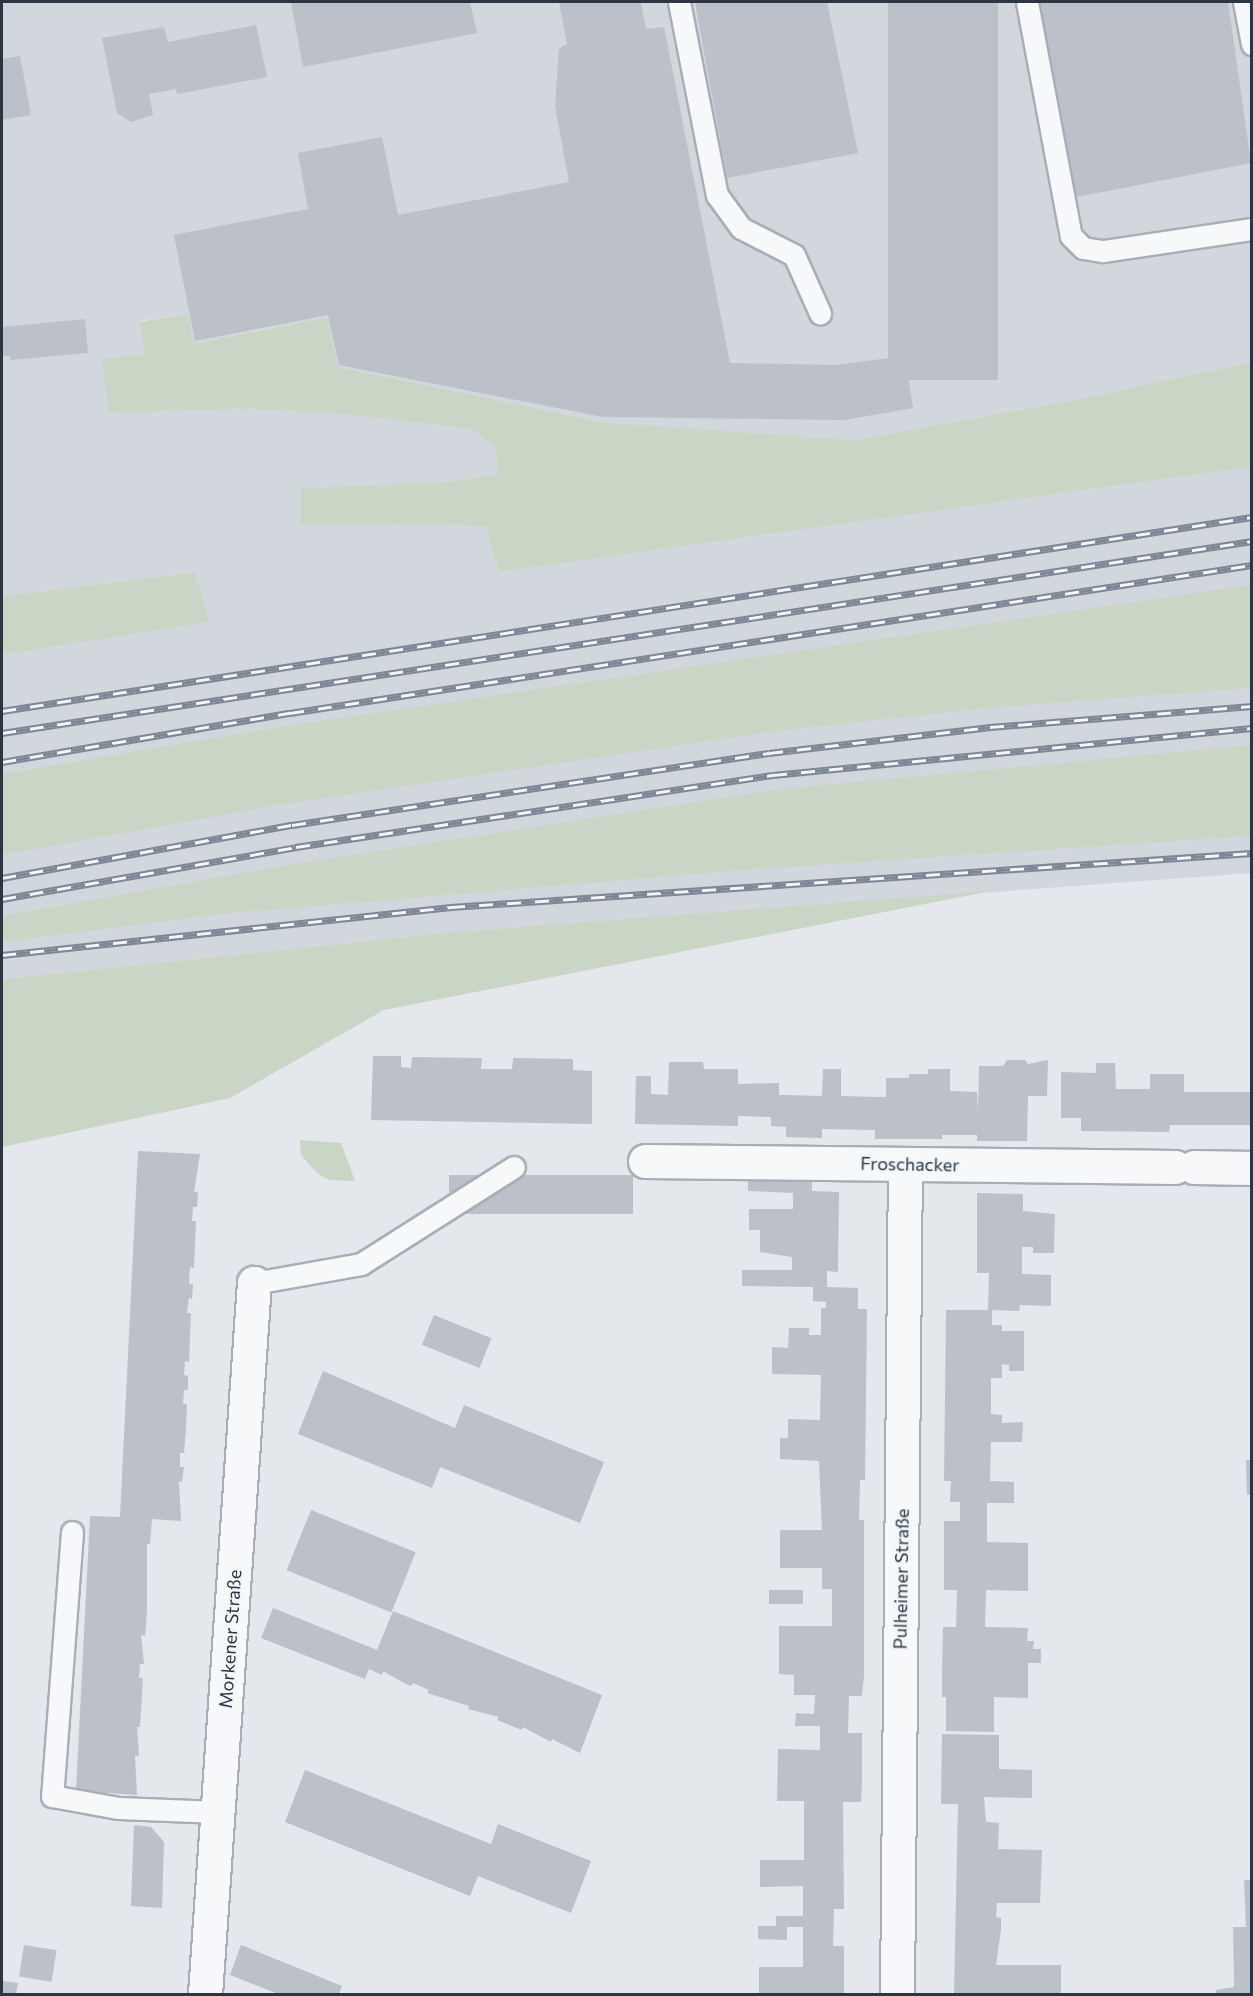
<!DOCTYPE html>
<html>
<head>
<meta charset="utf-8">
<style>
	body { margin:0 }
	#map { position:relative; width:1253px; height:1996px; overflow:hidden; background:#e4e7eb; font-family:Commissioner,sans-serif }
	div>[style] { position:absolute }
	.built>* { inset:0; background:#d2d6dd }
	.green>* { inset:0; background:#c9d5c5 }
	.building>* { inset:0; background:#bbc0c9; transform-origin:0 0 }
	.roads { filter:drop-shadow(2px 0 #a9aeb6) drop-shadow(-2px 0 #a9aeb6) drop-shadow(0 2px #a9aeb6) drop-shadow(0 -2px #a9aeb6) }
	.service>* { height:21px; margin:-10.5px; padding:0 10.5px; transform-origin:10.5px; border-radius:10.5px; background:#f6f8fa }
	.minor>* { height:33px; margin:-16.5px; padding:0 16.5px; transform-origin:16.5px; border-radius:16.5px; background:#f6f8fa }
	.rail>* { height:7px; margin-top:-3.5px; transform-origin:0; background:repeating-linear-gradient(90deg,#f3f6f9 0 14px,#7d8795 0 28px); box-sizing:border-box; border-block:2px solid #7d8795 }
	span { translate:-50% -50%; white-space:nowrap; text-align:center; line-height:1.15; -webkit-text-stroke:5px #f3f6f9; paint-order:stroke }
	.street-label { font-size:18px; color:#2b3544 }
	.frame { position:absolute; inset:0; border:3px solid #2b3544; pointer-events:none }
</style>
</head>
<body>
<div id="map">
	<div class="built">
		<i style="clip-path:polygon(13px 2px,1251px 2px,1251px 362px,1070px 401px,853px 440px,602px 422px,338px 367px,327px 317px,192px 344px,187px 313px,140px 321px,144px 354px,102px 359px,108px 413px,245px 409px,342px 414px,471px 429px,495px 446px,498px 474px,449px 482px,302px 488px,301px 524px,486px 526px,499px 572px,1251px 467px,1251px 873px,453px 932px,2px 979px,2px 655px,210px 622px,193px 572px,2px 596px,2px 4px)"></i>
	</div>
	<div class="green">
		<i style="clip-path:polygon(188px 313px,193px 344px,327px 317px,338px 367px,602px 422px,853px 440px,1070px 401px,1251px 362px,1251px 467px,499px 572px,486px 526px,301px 524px,301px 488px,449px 482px,498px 474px,495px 446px,471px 429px,342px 414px,245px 409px,108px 413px,102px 359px,144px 354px,140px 322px)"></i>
		<i style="clip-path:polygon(194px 572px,210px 622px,2px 655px,2px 596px)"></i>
		<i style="clip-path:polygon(1251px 585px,1251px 688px,988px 708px,770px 732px,283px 804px,2px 855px,2px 774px,292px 725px)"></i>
		<i style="clip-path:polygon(1251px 745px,1251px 836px,743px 870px,221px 914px,2px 942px,2px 916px,300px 863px,780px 789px)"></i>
		<i style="clip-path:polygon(991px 891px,384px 1010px,230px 1098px,2px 1147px,2px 979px,453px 932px)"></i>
		<i style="clip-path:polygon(300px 1140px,341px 1143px,355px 1181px,329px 1180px,317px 1173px,301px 1155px)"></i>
	</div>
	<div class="building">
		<i style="clip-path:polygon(291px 2px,470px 2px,477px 33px,303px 67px)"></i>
		<i style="clip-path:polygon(559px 2px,641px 2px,646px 29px,664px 27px,730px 363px,835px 365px,905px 356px,913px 408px,844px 420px,603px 417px,339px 365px,328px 315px,195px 341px,174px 235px,308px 209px,298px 153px,382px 137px,398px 215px,569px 182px,555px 106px,559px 49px,567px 44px)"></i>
		<i style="clip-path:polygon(695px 2px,827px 2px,858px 153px,727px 178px)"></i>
		<i style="left:888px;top:2px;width:110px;height:378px"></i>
		<i style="clip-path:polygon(1040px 2px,1228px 2px,1251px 163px,1072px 198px)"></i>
		<i style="clip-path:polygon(256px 25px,267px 77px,177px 94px,176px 89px,149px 94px,153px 115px,131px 122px,117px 113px,102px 38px,164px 27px,168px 42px)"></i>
		<i style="clip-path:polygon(20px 56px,31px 115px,2px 120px,2px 59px)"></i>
		<i style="clip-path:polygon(85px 319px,88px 353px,11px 360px,10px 356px,2px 356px,2px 327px)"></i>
		<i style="clip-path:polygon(373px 1056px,401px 1056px,401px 1067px,411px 1068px,412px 1057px,482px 1058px,481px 1069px,512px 1069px,513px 1058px,573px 1059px,573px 1070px,592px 1071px,592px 1124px,371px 1120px)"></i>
		<i style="clip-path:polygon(1007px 1060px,1025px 1060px,1028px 1064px,1048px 1060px,1047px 1096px,1028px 1096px,1027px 1141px,977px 1141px,977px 1135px,942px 1135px,942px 1139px,875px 1139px,875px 1130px,822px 1129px,822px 1138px,786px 1137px,786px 1127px,771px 1126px,771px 1117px,738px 1116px,738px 1126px,635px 1124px,636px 1076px,651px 1076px,651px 1094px,668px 1095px,669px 1062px,703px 1062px,704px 1069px,738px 1069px,738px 1084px,779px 1083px,779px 1095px,787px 1095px,822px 1096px,823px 1069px,841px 1069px,841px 1096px,876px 1097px,886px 1097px,886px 1078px,909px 1078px,909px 1074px,928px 1074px,928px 1069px,950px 1069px,950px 1091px,977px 1092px,978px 1113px,979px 1066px,1003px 1066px)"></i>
		<i style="clip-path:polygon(1096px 1063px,1115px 1063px,1116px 1089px,1150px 1089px,1150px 1074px,1184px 1074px,1184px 1092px,1251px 1092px,1251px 1125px,1170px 1125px,1169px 1132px,1081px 1131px,1081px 1118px,1061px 1118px,1061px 1072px,1096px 1073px)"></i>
		<i style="clip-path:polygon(138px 1151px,200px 1154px,194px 1192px,198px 1192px,197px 1207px,193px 1207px,192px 1221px,196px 1221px,194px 1268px,190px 1267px,189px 1284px,193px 1284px,192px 1299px,189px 1298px,187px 1313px,191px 1313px,189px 1362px,185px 1361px,184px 1375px,188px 1376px,188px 1390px,184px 1390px,183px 1404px,187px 1404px,186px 1429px,184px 1453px,180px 1453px,180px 1467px,184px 1467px,182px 1482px,179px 1481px,181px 1521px,152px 1519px,150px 1544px,147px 1544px,147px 1611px,145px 1636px,141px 1635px,144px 1664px,140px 1664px,139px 1678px,143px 1678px,140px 1727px,137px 1727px,139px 1756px,135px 1755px,137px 1795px,76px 1791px,90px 1516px,120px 1517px)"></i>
		<i style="left:633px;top:1175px;width:39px;height:184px;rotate:90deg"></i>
		<i style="clip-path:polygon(748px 1175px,812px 1176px,812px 1191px,839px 1192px,838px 1272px,827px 1271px,827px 1287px,858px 1288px,858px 1309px,867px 1309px,865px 1480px,860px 1480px,859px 1520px,864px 1520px,864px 1676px,862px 1696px,849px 1696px,848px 1733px,862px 1733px,862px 1783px,861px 1802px,843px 1802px,844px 1909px,834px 1909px,833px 1946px,844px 1946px,844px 1994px,759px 1993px,759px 1967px,803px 1967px,803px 1927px,787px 1927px,787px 1940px,758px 1939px,758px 1926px,776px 1926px,776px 1916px,803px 1916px,803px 1886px,760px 1887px,760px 1860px,804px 1860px,804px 1801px,777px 1801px,778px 1749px,820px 1750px,820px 1726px,795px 1726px,796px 1713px,814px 1714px,815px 1695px,794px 1695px,794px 1675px,779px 1674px,779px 1626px,832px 1626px,832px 1589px,822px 1589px,822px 1568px,780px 1568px,780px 1530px,822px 1530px,819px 1461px,780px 1459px,780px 1438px,788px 1438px,788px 1419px,820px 1420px,821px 1375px,772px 1374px,772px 1347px,788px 1348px,789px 1328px,809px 1328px,809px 1335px,821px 1335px,821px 1308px,826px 1308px,826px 1302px,813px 1301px,813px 1287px,742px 1286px,742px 1270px,792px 1270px,792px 1257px,760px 1252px,760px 1230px,749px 1230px,749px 1209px,793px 1209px,793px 1193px,748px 1191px)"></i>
		<i style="clip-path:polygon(977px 1193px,1023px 1194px,1023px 1211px,1055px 1214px,1054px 1253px,1033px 1253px,1033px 1247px,1022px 1247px,1022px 1274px,1051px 1275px,1051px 1306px,1020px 1305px,1019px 1311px,992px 1310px,992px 1325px,1002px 1325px,1002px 1331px,1024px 1331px,1024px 1371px,1009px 1371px,1009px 1365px,1002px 1364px,1002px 1378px,991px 1378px,991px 1414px,1002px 1415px,1002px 1423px,1023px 1422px,1022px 1442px,991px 1442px,990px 1481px,1014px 1482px,1014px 1503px,987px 1503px,987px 1542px,1028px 1543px,1028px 1591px,986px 1590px,985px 1627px,1028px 1628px,1027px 1641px,1034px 1641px,1033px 1649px,1041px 1649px,1041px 1663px,1028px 1663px,1028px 1698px,994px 1697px,994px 1732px,946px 1731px,946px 1697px,942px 1697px,942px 1677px,943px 1627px,956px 1627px,957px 1590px,944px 1590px,944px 1521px,960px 1521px,960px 1502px,950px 1502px,951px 1481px,944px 1481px,946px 1310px,988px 1310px,989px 1273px,977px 1273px)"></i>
		<i style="left:434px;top:1315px;width:62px;height:32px;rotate:22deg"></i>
		<i style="clip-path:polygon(323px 1371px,455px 1428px,464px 1405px,604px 1462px,580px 1523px,440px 1467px,432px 1488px,298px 1434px)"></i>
		<i style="clip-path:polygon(1246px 1460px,1251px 1460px,1251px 1494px,1247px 1495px)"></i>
		<i style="left:311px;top:1510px;width:113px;height:65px;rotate:22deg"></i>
		<i style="left:769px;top:1590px;width:34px;height:14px"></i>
		<i style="clip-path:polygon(273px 1608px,377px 1650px,393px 1611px,602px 1695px,580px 1753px,552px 1739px,551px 1742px,523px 1727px,522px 1730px,497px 1720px,499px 1717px,468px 1709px,469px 1706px,427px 1693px,429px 1690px,413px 1683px,411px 1686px,404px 1683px,383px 1671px,382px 1675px,369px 1669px,365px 1679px,261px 1638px)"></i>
		<i style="clip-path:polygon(942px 1734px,999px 1735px,999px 1769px,1032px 1770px,1032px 1798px,984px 1797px,986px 1822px,999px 1823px,998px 1849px,1042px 1850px,1040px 1903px,997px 1903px,996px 1917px,1001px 1918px,1001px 1929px,996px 1965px,1061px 1965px,1061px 1994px,954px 1994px,958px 1804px,941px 1804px)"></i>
		<i style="clip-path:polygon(305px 1770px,491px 1844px,498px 1824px,591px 1861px,571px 1913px,478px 1876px,470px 1896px,285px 1822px)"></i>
		<i style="clip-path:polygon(134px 1825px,151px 1827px,164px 1842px,162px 1908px,131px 1906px)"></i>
		<i style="clip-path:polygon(1244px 1880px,1251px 1880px,1251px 1994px,1216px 1994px,1216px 1990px,1234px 1987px,1233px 1927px,1246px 1927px)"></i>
		<i style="left:24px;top:1945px;width:33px;height:32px;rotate:9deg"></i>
		<i style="clip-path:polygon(241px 1945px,342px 1986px,339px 1994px,278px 1994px,230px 1975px)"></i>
		<i style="clip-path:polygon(2px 1981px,18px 1983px,16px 1994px,2px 1994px)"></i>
	</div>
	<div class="roads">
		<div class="service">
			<i style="left:679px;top:2px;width:197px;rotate:78.9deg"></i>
			<i style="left:717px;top:195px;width:41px;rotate:54deg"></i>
			<i style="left:741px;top:228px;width:59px;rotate:27deg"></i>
			<i style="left:794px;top:255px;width:64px;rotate:65.9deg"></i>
			<i style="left:1027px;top:2px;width:238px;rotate:79.4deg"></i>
			<i style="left:1071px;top:236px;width:17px;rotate:45deg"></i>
			<i style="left:1083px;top:248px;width:20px;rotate:9deg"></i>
			<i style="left:1103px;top:251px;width:151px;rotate:-8.4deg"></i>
			<i style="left:1244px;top:2px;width:43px;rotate:79.2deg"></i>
			<i style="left:254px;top:1283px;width:109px;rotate:-10.1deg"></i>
			<i style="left:361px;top:1264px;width:181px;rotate:-32.4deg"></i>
			<i style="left:72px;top:1532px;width:265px;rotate:94.3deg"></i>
			<i style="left:52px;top:1796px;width:68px;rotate:10.2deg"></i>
			<i style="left:119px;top:1808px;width:99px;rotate:2.3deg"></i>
		</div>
		<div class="minor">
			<i style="left:645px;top:1161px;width:530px;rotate:0.65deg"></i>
			<i style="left:1194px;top:1167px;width:58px;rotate:1deg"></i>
			<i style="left:205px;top:1994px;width:713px;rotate:-86.06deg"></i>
			<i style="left:897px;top:1994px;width:830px;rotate:-89.45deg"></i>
		</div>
	</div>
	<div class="rail">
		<i style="left:2px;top:711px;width:1265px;rotate:-8.82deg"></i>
		<i style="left:2px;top:733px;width:1265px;rotate:-8.73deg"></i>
		<i style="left:2px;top:762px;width:292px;rotate:-9.7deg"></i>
		<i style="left:290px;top:713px;width:973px;rotate:-8.75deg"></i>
		<i style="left:2px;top:878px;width:295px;rotate:-10.4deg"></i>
		<i style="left:292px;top:825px;width:482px;rotate:-8.6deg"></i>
		<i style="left:769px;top:753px;width:223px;rotate:-6.7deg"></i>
		<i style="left:990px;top:727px;width:263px;rotate:-4.6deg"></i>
		<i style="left:2px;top:899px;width:299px;rotate:-10deg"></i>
		<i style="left:296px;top:847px;width:482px;rotate:-8.6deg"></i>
		<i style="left:773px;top:775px;width:481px;rotate:-5.6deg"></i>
		<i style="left:2px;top:955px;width:452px;rotate:-6.1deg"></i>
		<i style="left:451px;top:907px;width:803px;rotate:-3.86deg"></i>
	</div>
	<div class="street-label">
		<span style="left:910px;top:1164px;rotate:1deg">Froschacker</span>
		<span style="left:901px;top:1579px;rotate:-89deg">Pulheimer Straße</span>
		<span style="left:230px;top:1639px;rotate:-86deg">Morkener Straße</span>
	</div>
	<div class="frame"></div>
</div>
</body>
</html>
